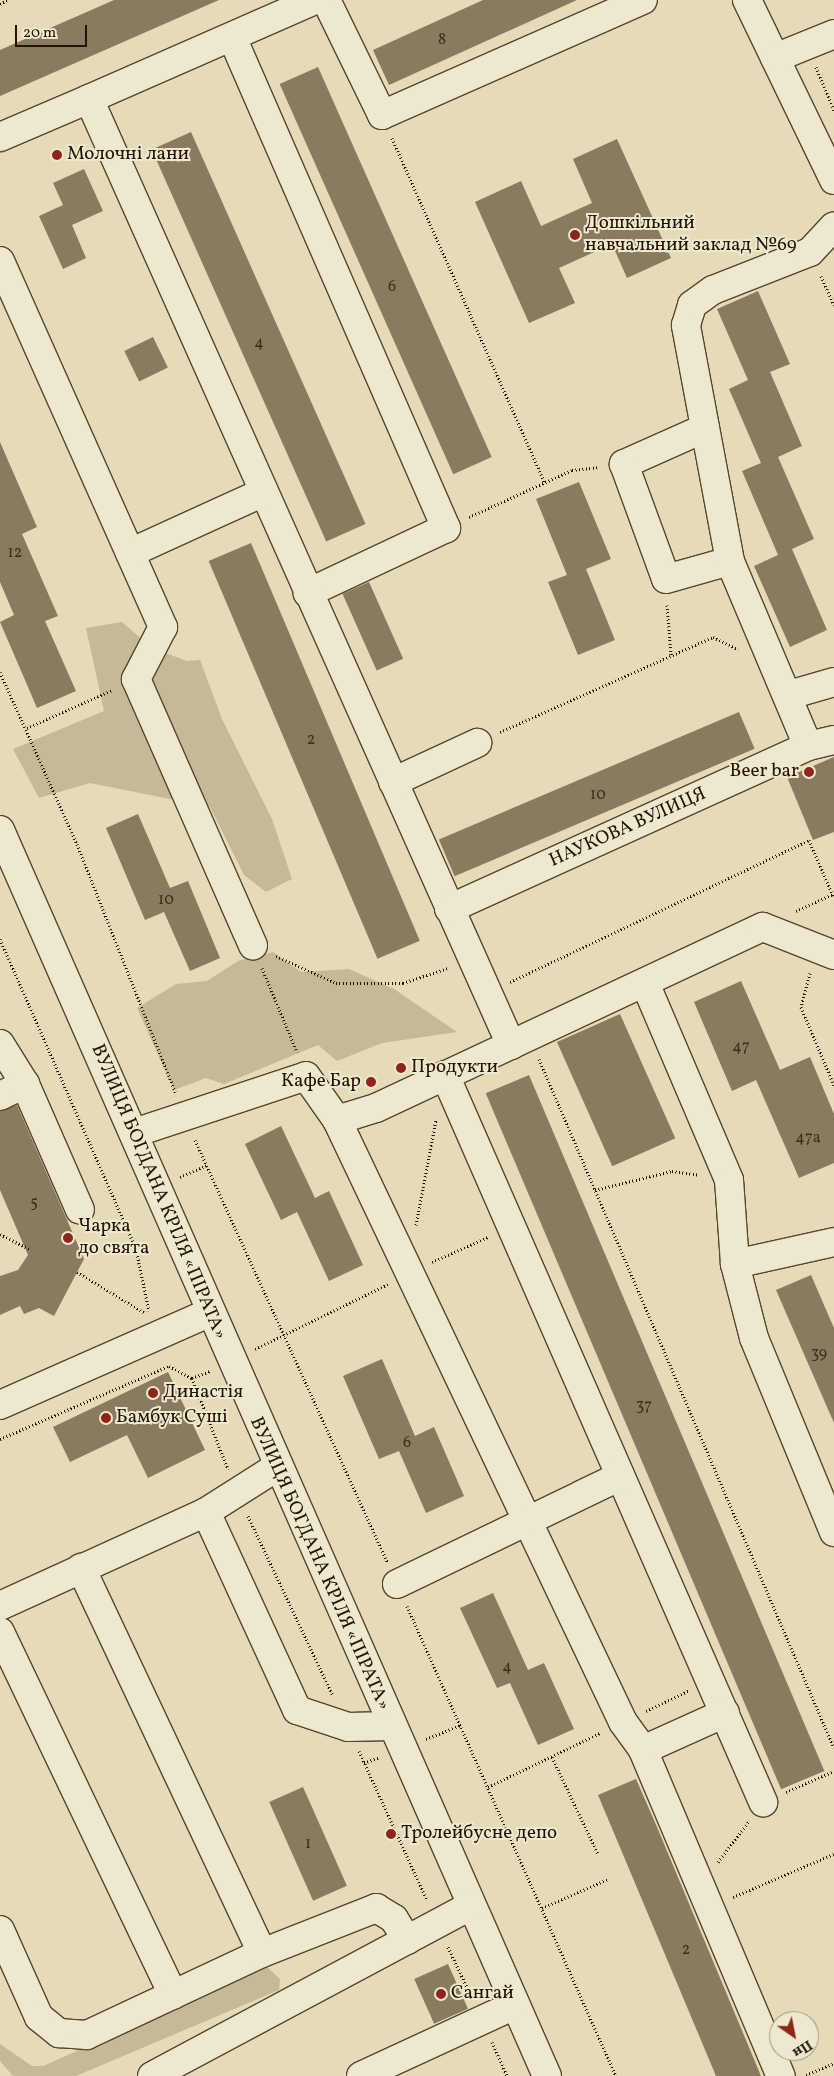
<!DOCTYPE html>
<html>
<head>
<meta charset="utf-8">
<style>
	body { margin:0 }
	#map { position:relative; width:834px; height:2076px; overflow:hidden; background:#e5dbb6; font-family:Vollkorn,serif }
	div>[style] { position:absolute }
	.green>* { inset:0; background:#c5b997 }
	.building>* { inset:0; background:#897b5f; transform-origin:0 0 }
	.path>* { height:3px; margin-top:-1.5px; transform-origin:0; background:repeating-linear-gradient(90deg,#261300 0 1px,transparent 0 3.5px) }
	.roads { filter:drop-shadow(1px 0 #56452e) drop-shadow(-1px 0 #56452e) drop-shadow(0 1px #56452e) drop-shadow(0 -1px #56452e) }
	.minor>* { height:28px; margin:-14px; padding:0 14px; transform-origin:14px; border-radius:14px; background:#eee8d0 }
	.dots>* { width:14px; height:14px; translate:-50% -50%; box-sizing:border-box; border:2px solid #eee8d0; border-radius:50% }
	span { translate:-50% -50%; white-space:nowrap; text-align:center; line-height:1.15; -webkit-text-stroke:4px #eee8d0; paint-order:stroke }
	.number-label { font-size:16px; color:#3f2d18 }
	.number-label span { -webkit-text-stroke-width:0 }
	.poi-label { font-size:19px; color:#261300 }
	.left { translate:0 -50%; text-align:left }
	.right { translate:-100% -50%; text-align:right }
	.street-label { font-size:19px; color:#261300 }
	.north { position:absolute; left:769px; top:2011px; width:50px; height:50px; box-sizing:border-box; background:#eee8d0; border:1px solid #9e937d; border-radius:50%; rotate:147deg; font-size:14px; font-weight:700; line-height:20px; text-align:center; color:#261300 }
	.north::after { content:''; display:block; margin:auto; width:18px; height:22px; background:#8f2418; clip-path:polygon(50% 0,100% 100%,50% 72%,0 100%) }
	.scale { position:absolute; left:15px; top:25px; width:72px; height:22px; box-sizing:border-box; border:2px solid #261300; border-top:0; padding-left:6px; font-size:15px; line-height:18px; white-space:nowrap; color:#261300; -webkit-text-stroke:4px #eee8d0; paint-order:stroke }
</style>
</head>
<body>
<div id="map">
	<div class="green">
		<i style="clip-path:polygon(122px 622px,152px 648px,187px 661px,200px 660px,222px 719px,272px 819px,292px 879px,266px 892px,244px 875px,210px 807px,90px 783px,39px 798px,13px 749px,104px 711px,86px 628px)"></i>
		<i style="clip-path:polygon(273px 952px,301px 972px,349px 969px,394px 989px,457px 1032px,382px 1043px,337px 1061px,318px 1045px,224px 1084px,206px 1078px,174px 1090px,137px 1008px,176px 984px,207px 981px,238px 961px)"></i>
		<i style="clip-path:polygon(267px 1967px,280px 1979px,279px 1990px,76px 2076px,13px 2076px,0 2061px,0 2044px,32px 2066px,43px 2066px)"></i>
	</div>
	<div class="building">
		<i style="clip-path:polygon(114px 0,219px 0,0 96px,0 50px)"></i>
		<i style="clip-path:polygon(483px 0,577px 0,389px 85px,373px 50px)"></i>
		<i style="left:318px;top:67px;width:427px;height:42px;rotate:66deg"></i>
		<i style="left:191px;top:132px;width:429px;height:43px;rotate:66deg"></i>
		<i style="clip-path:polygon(617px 139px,671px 258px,627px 278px,612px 244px,559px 268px,575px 303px,529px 323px,475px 202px,521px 181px,541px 226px,592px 203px,573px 159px)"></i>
		<i style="clip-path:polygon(84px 169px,103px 211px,72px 225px,86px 258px,63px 269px,39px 216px,63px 205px,53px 183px)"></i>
		<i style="clip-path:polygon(758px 291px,790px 364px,770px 372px,802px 446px,778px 457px,814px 539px,792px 549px,827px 630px,790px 647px,754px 566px,778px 555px,742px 471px,761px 463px,729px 389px,748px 380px,717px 309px)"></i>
		<i style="left:153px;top:337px;width:34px;height:32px;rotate:64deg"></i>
		<i style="clip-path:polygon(0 442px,37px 527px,22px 534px,58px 616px,45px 621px,76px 691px,37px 708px,0 622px,14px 615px,0 582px)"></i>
		<i style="clip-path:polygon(579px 482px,611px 559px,586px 569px,615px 640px,578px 655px,548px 582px,567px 575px,536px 499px)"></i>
		<i style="left:251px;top:543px;width:432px;height:46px;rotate:67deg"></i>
		<i style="left:369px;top:582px;width:84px;height:29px;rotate:66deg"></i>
		<i style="left:739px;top:712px;width:40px;height:326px;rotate:67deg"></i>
		<i style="clip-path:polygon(834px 757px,834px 832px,813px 840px,787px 777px)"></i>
		<i style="clip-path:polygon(138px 814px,170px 888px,188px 881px,220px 958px,190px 971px,164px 912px,145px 920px,106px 828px)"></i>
		<i style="clip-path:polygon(741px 981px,780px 1070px,810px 1057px,834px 1114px,834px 1163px,799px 1178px,756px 1080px,732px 1091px,694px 1002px)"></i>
		<i style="left:620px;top:1014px;width:136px;height:69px;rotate:66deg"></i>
		<i style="left:529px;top:1075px;width:756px;height:47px;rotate:67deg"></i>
		<i style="clip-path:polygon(17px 1105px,84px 1259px,54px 1316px,39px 1308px,24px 1314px,20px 1306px,0 1315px,0 1276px,18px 1270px,28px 1255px,0 1190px,0 1111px)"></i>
		<i style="clip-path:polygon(281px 1126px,315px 1198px,329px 1191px,363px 1265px,329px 1281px,297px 1212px,281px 1220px,245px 1144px)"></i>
		<i style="clip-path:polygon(811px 1275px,834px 1328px,834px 1423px,776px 1290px)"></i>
		<i style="clip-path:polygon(382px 1359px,415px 1436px,434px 1427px,464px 1496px,426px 1513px,399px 1451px,379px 1459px,343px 1376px)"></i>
		<i style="clip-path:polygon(168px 1372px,205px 1450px,148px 1478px,127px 1435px,70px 1462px,53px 1427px)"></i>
		<i style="clip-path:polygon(493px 1593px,528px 1670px,544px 1663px,574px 1729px,538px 1745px,510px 1683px,497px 1688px,460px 1608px)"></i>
		<i style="clip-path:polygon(636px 1779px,657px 1827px,761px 2076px,716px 2076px,598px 1795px)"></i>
		<i style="left:303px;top:1787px;width:108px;height:37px;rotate:66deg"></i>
		<i style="left:448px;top:1964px;width:49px;height:37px;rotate:66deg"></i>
	</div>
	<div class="path">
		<i style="left:0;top:4px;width:9px;rotate:-27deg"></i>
		<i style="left:816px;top:67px;width:47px;rotate:67.3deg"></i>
		<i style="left:392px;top:138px;width:377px;rotate:66.1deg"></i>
		<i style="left:821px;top:276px;width:32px;rotate:66deg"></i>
		<i style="left:469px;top:517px;width:113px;rotate:-24.5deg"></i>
		<i style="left:572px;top:470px;width:28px;rotate:-6deg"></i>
		<i style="left:667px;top:605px;width:50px;rotate:85.4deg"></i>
		<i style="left:0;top:672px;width:188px;rotate:65.9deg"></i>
		<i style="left:77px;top:844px;width:267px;rotate:68.4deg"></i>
		<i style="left:27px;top:728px;width:93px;rotate:-24.1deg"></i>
		<i style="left:500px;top:732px;width:233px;rotate:-24deg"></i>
		<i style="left:713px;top:637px;width:28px;rotate:26deg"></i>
		<i style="left:796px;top:911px;width:41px;rotate:-24.7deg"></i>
		<i style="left:0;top:939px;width:339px;rotate:66.3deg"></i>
		<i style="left:136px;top:1249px;width:63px;rotate:78.2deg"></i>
		<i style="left:276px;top:956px;width:66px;rotate:24.2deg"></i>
		<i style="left:336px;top:983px;width:67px"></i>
		<i style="left:403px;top:983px;width:47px;rotate:-18.4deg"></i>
		<i style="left:262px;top:968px;width:91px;rotate:67.4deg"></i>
		<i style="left:810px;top:973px;width:35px;rotate:105deg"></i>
		<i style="left:801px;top:1007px;width:85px;rotate:67.1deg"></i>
		<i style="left:510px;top:982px;width:331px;rotate:-25.4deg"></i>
		<i style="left:809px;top:840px;width:63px;rotate:66.7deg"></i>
		<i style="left:539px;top:1059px;width:749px;rotate:66.82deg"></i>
		<i style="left:195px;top:1140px;width:464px;rotate:65.5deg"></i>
		<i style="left:180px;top:1177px;width:30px;rotate:-24deg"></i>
		<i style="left:595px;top:1190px;width:79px;rotate:-13.9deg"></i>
		<i style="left:672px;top:1171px;width:27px;rotate:8deg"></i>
		<i style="left:416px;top:1225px;width:107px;rotate:-79.2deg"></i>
		<i style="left:0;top:1234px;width:35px;rotate:27deg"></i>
		<i style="left:432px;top:1262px;width:61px;rotate:-24.1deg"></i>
		<i style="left:77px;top:1272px;width:79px;rotate:31.1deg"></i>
		<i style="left:255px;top:1349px;width:148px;rotate:-26deg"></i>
		<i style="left:192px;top:1378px;width:19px;rotate:-21deg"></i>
		<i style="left:0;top:1439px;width:184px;rotate:-23.4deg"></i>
		<i style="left:169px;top:1366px;width:26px;rotate:28deg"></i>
		<i style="left:192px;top:1378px;width:98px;rotate:68.4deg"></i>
		<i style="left:248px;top:1516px;width:197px;rotate:64.7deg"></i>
		<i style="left:407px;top:1606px;width:514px;rotate:66.03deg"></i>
		<i style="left:646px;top:1711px;width:47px;rotate:-25.5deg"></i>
		<i style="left:426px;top:1739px;width:37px;rotate:-22deg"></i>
		<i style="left:359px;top:1751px;width:164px;rotate:65.5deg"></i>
		<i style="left:552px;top:1757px;width:107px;rotate:64.6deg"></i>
		<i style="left:364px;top:1763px;width:17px;rotate:-21deg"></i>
		<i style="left:488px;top:1787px;width:124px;rotate:-25.7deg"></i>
		<i style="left:786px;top:1792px;width:52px;rotate:-23.6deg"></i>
		<i style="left:718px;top:1862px;width:51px;rotate:-52.9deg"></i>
		<i style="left:733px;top:1897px;width:110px;rotate:-23.1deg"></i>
		<i style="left:542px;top:1908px;width:72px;rotate:-23.7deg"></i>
		<i style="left:448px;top:1947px;width:56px;rotate:64.8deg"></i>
		<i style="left:492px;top:2042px;width:37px;rotate:66deg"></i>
		<i style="left:806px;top:2075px;width:30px;rotate:-23deg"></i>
	</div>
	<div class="roads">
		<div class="minor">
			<i style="left:326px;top:0;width:128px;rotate:64deg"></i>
			<i style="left:382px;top:115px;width:285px;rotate:-23.8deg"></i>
			<i style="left:747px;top:0;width:200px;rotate:64.2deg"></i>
			<i style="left:232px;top:37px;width:536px;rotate:66.45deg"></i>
			<i style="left:446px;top:528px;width:153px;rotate:154.8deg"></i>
			<i style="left:775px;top:58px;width:64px;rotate:-22.1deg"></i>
			<i style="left:89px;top:99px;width:247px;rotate:-23.7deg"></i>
			<i style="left:0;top:137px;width:97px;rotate:-23.1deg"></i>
			<i style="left:89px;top:99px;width:1036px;rotate:65.96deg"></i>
			<i style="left:0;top:261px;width:401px;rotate:66deg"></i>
			<i style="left:163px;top:627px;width:59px;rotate:117.4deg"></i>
			<i style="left:136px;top:679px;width:291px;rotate:66.3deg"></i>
			<i style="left:705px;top:428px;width:89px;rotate:156deg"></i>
			<i style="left:624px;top:464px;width:122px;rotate:69.9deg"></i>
			<i style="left:666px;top:579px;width:66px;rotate:-15.7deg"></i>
			<i style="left:130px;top:553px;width:147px;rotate:-24.5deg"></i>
			<i style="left:789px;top:695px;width:47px;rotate:-16.1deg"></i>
			<i style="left:808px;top:746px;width:201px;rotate:-112.9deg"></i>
			<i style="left:730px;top:561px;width:240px;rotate:-100.6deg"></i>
			<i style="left:686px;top:325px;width:21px;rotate:-73deg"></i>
			<i style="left:692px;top:305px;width:26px;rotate:-36deg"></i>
			<i style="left:713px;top:290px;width:104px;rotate:-21.4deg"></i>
			<i style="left:810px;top:252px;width:35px;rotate:-47deg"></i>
			<i style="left:393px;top:782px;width:93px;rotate:-24.9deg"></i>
			<i style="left:0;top:830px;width:1361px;rotate:66.3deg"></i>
			<i style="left:449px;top:909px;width:394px;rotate:-24.4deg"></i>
			<i style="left:808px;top:746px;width:27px;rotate:-13deg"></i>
			<i style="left:645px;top:983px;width:214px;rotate:66.9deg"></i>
			<i style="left:729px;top:1180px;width:84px;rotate:85.9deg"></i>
			<i style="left:735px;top:1264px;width:76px;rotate:75.6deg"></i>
			<i style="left:754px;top:1338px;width:210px;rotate:67.6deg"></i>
			<i style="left:0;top:1044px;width:47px;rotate:58deg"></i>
			<i style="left:445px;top:1075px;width:794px;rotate:66.37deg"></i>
			<i style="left:0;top:1096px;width:28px;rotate:-26deg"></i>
			<i style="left:25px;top:1084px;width:137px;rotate:66.4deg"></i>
			<i style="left:337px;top:1120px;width:666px;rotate:64.59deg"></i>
			<i style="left:623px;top:1722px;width:34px;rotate:54deg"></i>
			<i style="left:643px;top:1750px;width:354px;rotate:67.1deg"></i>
			<i style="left:134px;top:1133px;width:181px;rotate:-18.3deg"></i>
			<i style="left:306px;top:1076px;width:54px;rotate:54.8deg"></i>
			<i style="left:337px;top:1120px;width:41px;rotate:-17.1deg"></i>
			<i style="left:376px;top:1108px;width:427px;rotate:-25.1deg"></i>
			<i style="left:763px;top:927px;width:76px;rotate:21.5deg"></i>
			<i style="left:735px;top:1264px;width:101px;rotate:-12.5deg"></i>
			<i style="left:0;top:1405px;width:228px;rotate:-23.8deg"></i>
			<i style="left:206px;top:1512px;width:218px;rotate:65.3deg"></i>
			<i style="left:297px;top:1710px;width:54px;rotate:18.4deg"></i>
			<i style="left:348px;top:1727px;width:43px;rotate:-1.3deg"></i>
			<i style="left:81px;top:1568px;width:425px;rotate:64.8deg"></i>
			<i style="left:397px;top:1584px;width:248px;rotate:-25.8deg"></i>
			<i style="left:0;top:1606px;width:226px;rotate:-24.5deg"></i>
			<i style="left:206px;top:1512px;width:84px;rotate:-32.4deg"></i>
			<i style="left:0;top:1632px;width:402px;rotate:64.5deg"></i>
			<i style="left:643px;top:1750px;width:90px;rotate:-24.3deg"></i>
			<i style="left:0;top:1930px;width:95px;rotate:65.9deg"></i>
			<i style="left:39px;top:2017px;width:26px;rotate:39deg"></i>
			<i style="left:59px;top:2033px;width:28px;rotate:4deg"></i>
			<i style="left:87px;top:2035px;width:193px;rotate:-25.1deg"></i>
			<i style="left:262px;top:1953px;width:123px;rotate:-21.5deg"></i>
			<i style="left:376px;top:1908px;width:21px;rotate:31deg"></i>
			<i style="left:394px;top:1919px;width:25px;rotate:58deg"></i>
			<i style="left:152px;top:2076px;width:361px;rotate:-28.1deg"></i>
			<i style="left:361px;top:2076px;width:170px;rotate:-24.8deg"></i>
		</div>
	</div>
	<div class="dots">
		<i style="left:57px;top:155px;background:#8f2418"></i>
		<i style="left:575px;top:235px;background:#8f2418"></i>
		<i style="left:809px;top:772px;background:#8f2418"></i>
		<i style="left:401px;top:1068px;background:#8f2418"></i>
		<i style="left:371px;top:1082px;background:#8f2418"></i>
		<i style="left:68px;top:1238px;background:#8f2418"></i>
		<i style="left:153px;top:1393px;background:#8f2418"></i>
		<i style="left:106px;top:1418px;background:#8f2418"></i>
		<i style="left:391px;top:1834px;background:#8f2418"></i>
		<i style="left:441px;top:1994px;background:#8f2418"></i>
	</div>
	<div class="number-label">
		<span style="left:442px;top:40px">8</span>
		<span style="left:392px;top:287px">6</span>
		<span style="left:259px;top:343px">4</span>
		<span style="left:15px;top:553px">12</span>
		<span style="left:311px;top:740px">2</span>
		<span style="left:598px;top:795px">10</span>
		<span style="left:166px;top:900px">10</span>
		<span style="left:741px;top:1047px">47</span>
		<span style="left:808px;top:1138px">47а</span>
		<span style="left:34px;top:1203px">5</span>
		<span style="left:819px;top:1354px">39</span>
		<span style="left:644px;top:1406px">37</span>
		<span style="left:407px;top:1443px">6</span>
		<span style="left:507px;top:1667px">4</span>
		<span style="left:308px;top:1844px">1</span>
		<span style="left:686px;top:1950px">2</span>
	</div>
	<div class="poi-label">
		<span class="left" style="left:67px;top:155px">Молочні лани</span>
		<span class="left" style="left:585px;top:235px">Дошкільний<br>навчальний заклад №69</span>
		<span class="right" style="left:799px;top:772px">Beer bar</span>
		<span class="left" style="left:411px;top:1068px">Продукти</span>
		<span class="right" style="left:361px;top:1082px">Кафе Бар</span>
		<span class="left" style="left:78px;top:1238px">Чарка<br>до свята</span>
		<span class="left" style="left:163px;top:1393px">Династія</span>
		<span class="left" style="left:116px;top:1418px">Бамбук Суші</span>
		<span class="left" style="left:401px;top:1834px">Тролейбусне депо</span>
		<span class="left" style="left:451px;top:1994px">Сангай</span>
	</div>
	<div class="street-label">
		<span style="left:628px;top:828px;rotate:-24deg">НАУКОВА ВУЛИЦЯ</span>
		<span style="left:158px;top:1192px;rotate:67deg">ВУЛИЦЯ БОГДАНА КРІЛЯ «ПІРАТА»</span>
		<span style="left:319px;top:1564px;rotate:66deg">ВУЛИЦЯ БОГДАНА КРІЛЯ «ПІРАТА»</span>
	</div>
	<div class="north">Пн</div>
	<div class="scale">20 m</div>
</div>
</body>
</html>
